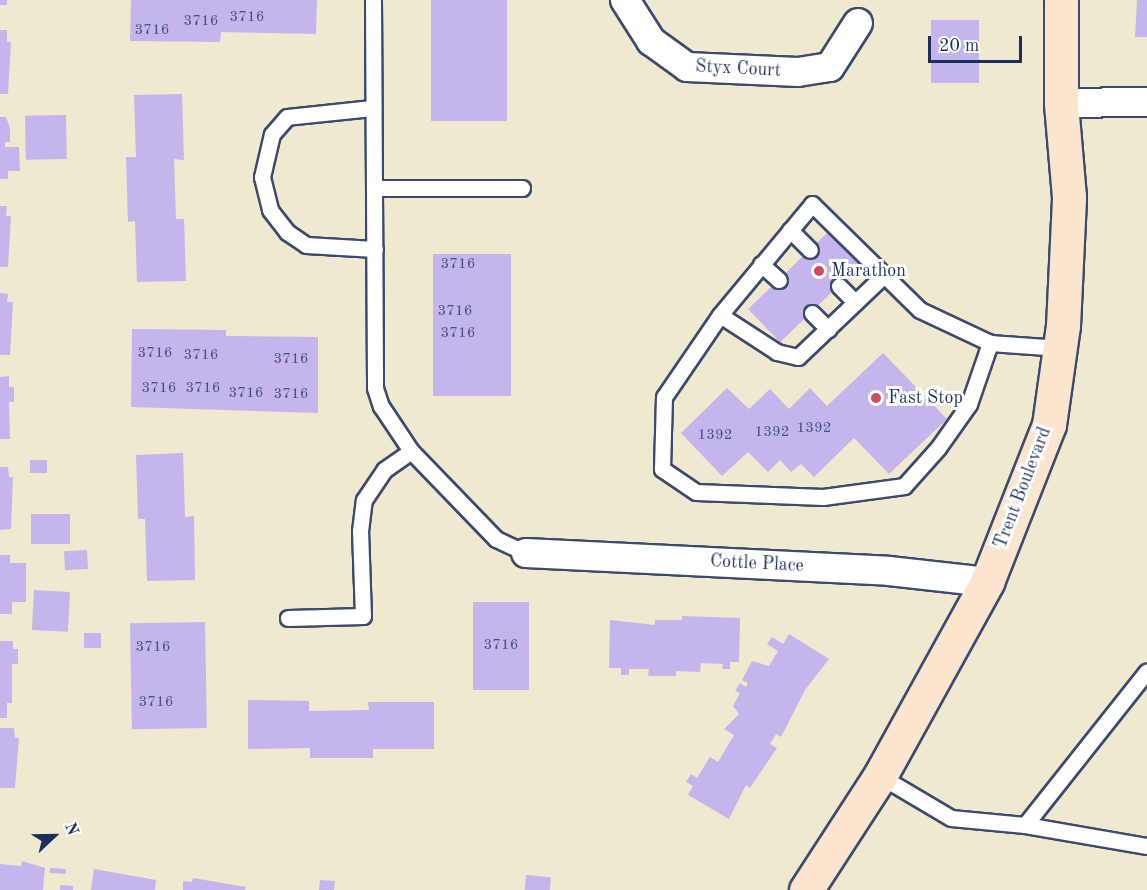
<!DOCTYPE html>
<html>
<head>
<meta charset="utf-8">
<style>
	body { margin:0 }
	#map { position:relative; width:1147px; height:890px; overflow:hidden; background:#efe9cf; font-family:"Old Standard TT",serif }
	div>[style] { position:absolute }
	.building>* { inset:0; background:#c4b5ed; transform-origin:0 0 }
	.roads { filter:drop-shadow(2px 0 #3b4b6f) drop-shadow(-2px 0 #3b4b6f) drop-shadow(0 2px #3b4b6f) drop-shadow(0 -2px #3b4b6f) }
	.lane>* { height:15px; margin:-7.5px; padding:0 7.5px; transform-origin:7.5px; border-radius:7.5px; background:#fff }
	.street>* { height:28px; margin:-14px; padding:0 14px; transform-origin:14px; border-radius:14px; background:#fff }
	.secondary>* { height:33px; margin:-16.5px; padding:0 16.5px; transform-origin:16.5px; border-radius:16.5px; background:#fbe5cf }
	.dots>* { width:16px; height:16px; translate:-50% -50%; box-sizing:border-box; border:3px solid #fff; border-radius:50% }
	span { translate:-50% -50%; white-space:nowrap; text-align:center; line-height:1.15; -webkit-text-stroke:6px #fff; paint-order:stroke }
	.number-label { font-size:15px; color:#455082 }
	.number-label span { -webkit-text-stroke-width:0 }
	.street-label { font-size:18px; color:#1b2f5e }
	.poi-label { font-size:18px; color:#1b2f5e }
	.left { translate:0 -50%; text-align:left }
	.north { position:absolute; left:24px; top:806px; width:60px; height:60px; -webkit-text-stroke:4px #fff; paint-order:stroke; rotate:68deg; font-size:16px; font-weight:700; line-height:24px; text-align:center; color:#1b2f5e }
	.north::after { content:''; display:block; margin:auto; width:21px; height:27px; background:#1b2f5e; clip-path:polygon(50% 0,100% 100%,50% 72%,0 100%) }
	.scale { position:absolute; left:928px; top:36px; width:94px; height:27px; box-sizing:border-box; border:3px solid #1b2f5e; border-top:0; padding-left:8px; font-size:18px; line-height:21px; white-space:nowrap; color:#1b2f5e; -webkit-text-stroke:4px #fff; paint-order:stroke }
</style>
</head>
<body>
<div id="map">
	<div class="building">
		<i style="left:0;top:0;width:7px;height:5px"></i>
		<i style="clip-path:polygon(131px 0,317px 0,316px 34px,221px 32px,220px 42px,130px 41px)"></i>
		<i style="left:431px;top:0;width:76px;height:121px"></i>
		<i style="clip-path:polygon(1137px 0,1147px 0,1147px 37px,1135px 37px)"></i>
		<i style="left:931px;top:20px;width:48px;height:63px"></i>
		<i style="clip-path:polygon(0 30px,7px 30px,7px 42px,11px 42px,8px 94px,0 94px)"></i>
		<i style="clip-path:polygon(182px 94px,184px 160px,174px 159px,176px 219px,184px 219px,186px 281px,137px 282px,135px 221px,128px 222px,126px 157px,136px 157px,134px 95px)"></i>
		<i style="left:66px;top:115px;width:44px;height:41px;rotate:89deg"></i>
		<i style="clip-path:polygon(0 117px,6px 117px,10px 128px,10px 142px,5px 142px,5px 147px,19px 147px,20px 171px,8px 171px,8px 179px,0 179px)"></i>
		<i style="clip-path:polygon(0 206px,7px 206px,6px 216px,11px 216px,8px 267px,0 267px)"></i>
		<i style="left:828px;top:232px;width:46px;height:111px;rotate:46deg"></i>
		<i style="left:433px;top:254px;width:78px;height:142px"></i>
		<i style="clip-path:polygon(0 293px,8px 294px,7px 302px,13px 302px,10px 355px,0 355px)"></i>
		<i style="clip-path:polygon(132px 329px,226px 330px,226px 336px,318px 337px,318px 413px,131px 407px)"></i>
		<i style="clip-path:polygon(883px 353px,947px 419px,889px 474px,854px 438px,814px 477px,801px 464px,791px 472px,780px 460px,768px 472px,748px 452px,722px 476px,681px 433px,727px 388px,749px 409px,770px 389px,789px 409px,810px 388px,827px 406px)"></i>
		<i style="clip-path:polygon(9px 376px,9px 387px,14px 387px,14px 402px,9px 402px,10px 439px,0 439px,0 377px)"></i>
		<i style="clip-path:polygon(183px 453px,185px 517px,194px 516px,195px 580px,147px 581px,145px 519px,138px 519px,136px 455px)"></i>
		<i style="left:30px;top:460px;width:17px;height:13px"></i>
		<i style="clip-path:polygon(0 467px,8px 467px,9px 477px,13px 477px,11px 529px,0 530px)"></i>
		<i style="left:70px;top:514px;width:30px;height:39px;rotate:90deg"></i>
		<i style="left:87px;top:550px;width:19px;height:23px;rotate:87deg"></i>
		<i style="clip-path:polygon(0 555px,10px 555px,10px 563px,26px 563px,26px 602px,12px 602px,12px 614px,0 614px)"></i>
		<i style="left:34px;top:590px;width:36px;height:40px;rotate:3deg"></i>
		<i style="left:473px;top:602px;width:56px;height:88px"></i>
		<i style="clip-path:polygon(682px 616px,740px 618px,739px 662px,730px 662px,730px 669px,722px 669px,723px 664px,701px 663px,700px 672px,676px 671px,676px 676px,648px 676px,649px 669px,629px 669px,629px 675px,621px 675px,621px 668px,609px 668px,610px 620px,655px 625px,655px 620px,682px 620px)"></i>
		<i style="left:205px;top:622px;width:106px;height:75px;rotate:89deg"></i>
		<i style="left:84px;top:633px;width:17px;height:15px"></i>
		<i style="clip-path:polygon(789px 634px,829px 659px,805px 690px,781px 737px,776px 734px,770px 744px,777px 748px,750px 788px,746px 785px,729px 819px,688px 795px,693px 786px,686px 782px,691px 774px,697px 778px,710px 757px,718px 762px,734px 735px,724px 729px,739px 714px,733px 706px,740px 693px,735px 691px,740px 683px,746px 687px,748px 683px,742px 680px,752px 661px,769px 666px,778px 651px,767px 644px,772px 637px,783px 644px)"></i>
		<i style="clip-path:polygon(0 641px,13px 641px,13px 649px,18px 649px,18px 664px,12px 664px,12px 703px,7px 703px,7px 718px,0 718px)"></i>
		<i style="clip-path:polygon(248px 700px,309px 701px,309px 711px,369px 710px,368px 702px,434px 702px,434px 749px,373px 749px,373px 758px,310px 758px,310px 748px,248px 749px)"></i>
		<i style="clip-path:polygon(0 728px,14px 728px,15px 738px,19px 738px,15px 788px,0 788px)"></i>
		<i style="clip-path:polygon(22px 861px,45px 868px,43px 890px,0 890px,0 864px,21px 866px)"></i>
		<i style="left:50px;top:868px;width:16px;height:5px;rotate:4deg"></i>
		<i style="clip-path:polygon(94px 869px,156px 880px,155px 890px,91px 890px)"></i>
		<i style="left:526px;top:875px;width:25px;height:15px;rotate:5deg"></i>
		<i style="clip-path:polygon(193px 878px,246px 887px,245px 890px,183px 890px,183px 881px,192px 882px)"></i>
		<i style="clip-path:polygon(320px 880px,335px 881px,334px 890px,319px 890px)"></i>
		<i style="clip-path:polygon(60px 885px,73px 886px,73px 890px,60px 890px)"></i>
	</div>
	<div class="roads">
		<div class="lane">
			<i style="left:373px;top:0;width:388px;rotate:89.7deg"></i>
			<i style="left:375px;top:388px;width:19px;rotate:72deg"></i>
			<i style="left:381px;top:406px;width:54px;rotate:56.3deg"></i>
			<i style="left:411px;top:451px;width:122px;rotate:46deg"></i>
			<i style="left:496px;top:539px;width:33px;rotate:25deg"></i>
			<i style="left:372px;top:108px;width:85px;rotate:174deg"></i>
			<i style="left:287px;top:117px;width:23px;rotate:131deg"></i>
			<i style="left:272px;top:134px;width:44px;rotate:103.1deg"></i>
			<i style="left:262px;top:177px;width:34px;rotate:76deg"></i>
			<i style="left:270px;top:210px;width:28px;rotate:52deg"></i>
			<i style="left:287px;top:232px;width:23px;rotate:34deg"></i>
			<i style="left:306px;top:245px;width:69px;rotate:3.3deg"></i>
			<i style="left:374px;top:188px;width:148px"></i>
			<i style="left:790px;top:230px;width:28px;rotate:45deg"></i>
			<i style="left:761px;top:264px;width:24px;rotate:42deg"></i>
			<i style="left:884px;top:275px;width:119px;rotate:136.4deg"></i>
			<i style="left:798px;top:357px;width:22px;rotate:-167deg"></i>
			<i style="left:777px;top:352px;width:68px;rotate:-147deg"></i>
			<i style="left:720px;top:315px;width:144px;rotate:-50.3deg"></i>
			<i style="left:812px;top:204px;width:151px;rotate:44.5deg"></i>
			<i style="left:920px;top:310px;width:77px;rotate:25.2deg"></i>
			<i style="left:990px;top:343px;width:70px;rotate:4.1deg"></i>
			<i style="left:839px;top:286px;width:23px;rotate:45deg"></i>
			<i style="left:812px;top:313px;width:23px;rotate:45deg"></i>
			<i style="left:720px;top:315px;width:99px;rotate:124.3deg"></i>
			<i style="left:664px;top:397px;width:72px;rotate:91.6deg"></i>
			<i style="left:662px;top:469px;width:41px;rotate:34.1deg"></i>
			<i style="left:696px;top:492px;width:127px;rotate:2.3deg"></i>
			<i style="left:823px;top:497px;width:82px;rotate:-7.7deg"></i>
			<i style="left:904px;top:486px;width:51px;rotate:-48.2deg"></i>
			<i style="left:938px;top:448px;width:54px;rotate:-54.8deg"></i>
			<i style="left:969px;top:404px;width:65px;rotate:-71deg"></i>
			<i style="left:288px;top:618px;width:75px;rotate:-1.5deg"></i>
			<i style="left:363px;top:616px;width:85px;rotate:-92deg"></i>
			<i style="left:360px;top:531px;width:31px;rotate:-83deg"></i>
			<i style="left:364px;top:500px;width:36px;rotate:-56deg"></i>
			<i style="left:384px;top:470px;width:33px;rotate:-35deg"></i>
			<i style="left:880px;top:776px;width:82px;rotate:30.6deg"></i>
			<i style="left:951px;top:818px;width:74px;rotate:5.4deg"></i>
			<i style="left:1025px;top:825px;width:124px;rotate:9.8deg"></i>
			<i style="left:1025px;top:825px;width:196px;rotate:-51.6deg"></i>
		</div>
		<div class="street">
			<i style="left:625px;top:0;width:49px;rotate:57.6deg"></i>
			<i style="left:651px;top:41px;width:44px;rotate:35.8deg"></i>
			<i style="left:687px;top:67px;width:111px;rotate:2.6deg"></i>
			<i style="left:798px;top:72px;width:32px;rotate:-9deg"></i>
			<i style="left:830px;top:67px;width:52px;rotate:-57.5deg"></i>
			<i style="left:1061px;top:103px;width:86px;rotate:-0.7deg"></i>
			<i style="left:526px;top:553px;width:363px;rotate:2.8deg"></i>
			<i style="left:889px;top:571px;width:99px;rotate:6.4deg"></i>
		</div>
		<div class="secondary">
			<i style="left:806px;top:890px;width:136px;rotate:-57deg"></i>
			<i style="left:880px;top:776px;width:222px;rotate:-61.1deg"></i>
			<i style="left:987px;top:582px;width:169px;rotate:-68.5deg"></i>
			<i style="left:1049px;top:425px;width:100px;rotate:-82deg"></i>
			<i style="left:1063px;top:326px;width:129px;rotate:-87.3deg"></i>
			<i style="left:1069px;top:197px;width:94px;rotate:-94.9deg"></i>
			<i style="left:1061px;top:103px;width:103px;rotate:-90deg"></i>
		</div>
	</div>
	<div class="dots">
		<i style="left:819px;top:271px;background:#d1495b"></i>
		<i style="left:876px;top:398px;background:#d1495b"></i>
	</div>
	<div class="number-label">
		<span style="left:247px;top:18px">3716</span>
		<span style="left:201px;top:22px">3716</span>
		<span style="left:152px;top:31px">3716</span>
		<span style="left:458px;top:265px">3716</span>
		<span style="left:455px;top:312px">3716</span>
		<span style="left:458px;top:334px">3716</span>
		<span style="left:155px;top:354px">3716</span>
		<span style="left:201px;top:356px">3716</span>
		<span style="left:291px;top:360px">3716</span>
		<span style="left:159px;top:389px">3716</span>
		<span style="left:203px;top:389px">3716</span>
		<span style="left:246px;top:394px">3716</span>
		<span style="left:291px;top:395px">3716</span>
		<span style="left:814px;top:429px">1392</span>
		<span style="left:772px;top:433px">1392</span>
		<span style="left:715px;top:436px">1392</span>
		<span style="left:501px;top:646px">3716</span>
		<span style="left:153px;top:648px">3716</span>
		<span style="left:156px;top:703px">3716</span>
	</div>
	<div class="street-label">
		<span style="left:738px;top:69px;rotate:3deg">Styx Court</span>
		<span style="left:1023px;top:488px;rotate:-69deg">Trent Boulevard</span>
		<span style="left:757px;top:564px;rotate:3deg">Cottle Place</span>
	</div>
	<div class="poi-label">
		<span class="left" style="left:831px;top:271px">Marathon</span>
		<span class="left" style="left:888px;top:398px">Fast Stop</span>
	</div>
	<div class="north">N</div>
	<div class="scale">20 m</div>
</div>
</body>
</html>
